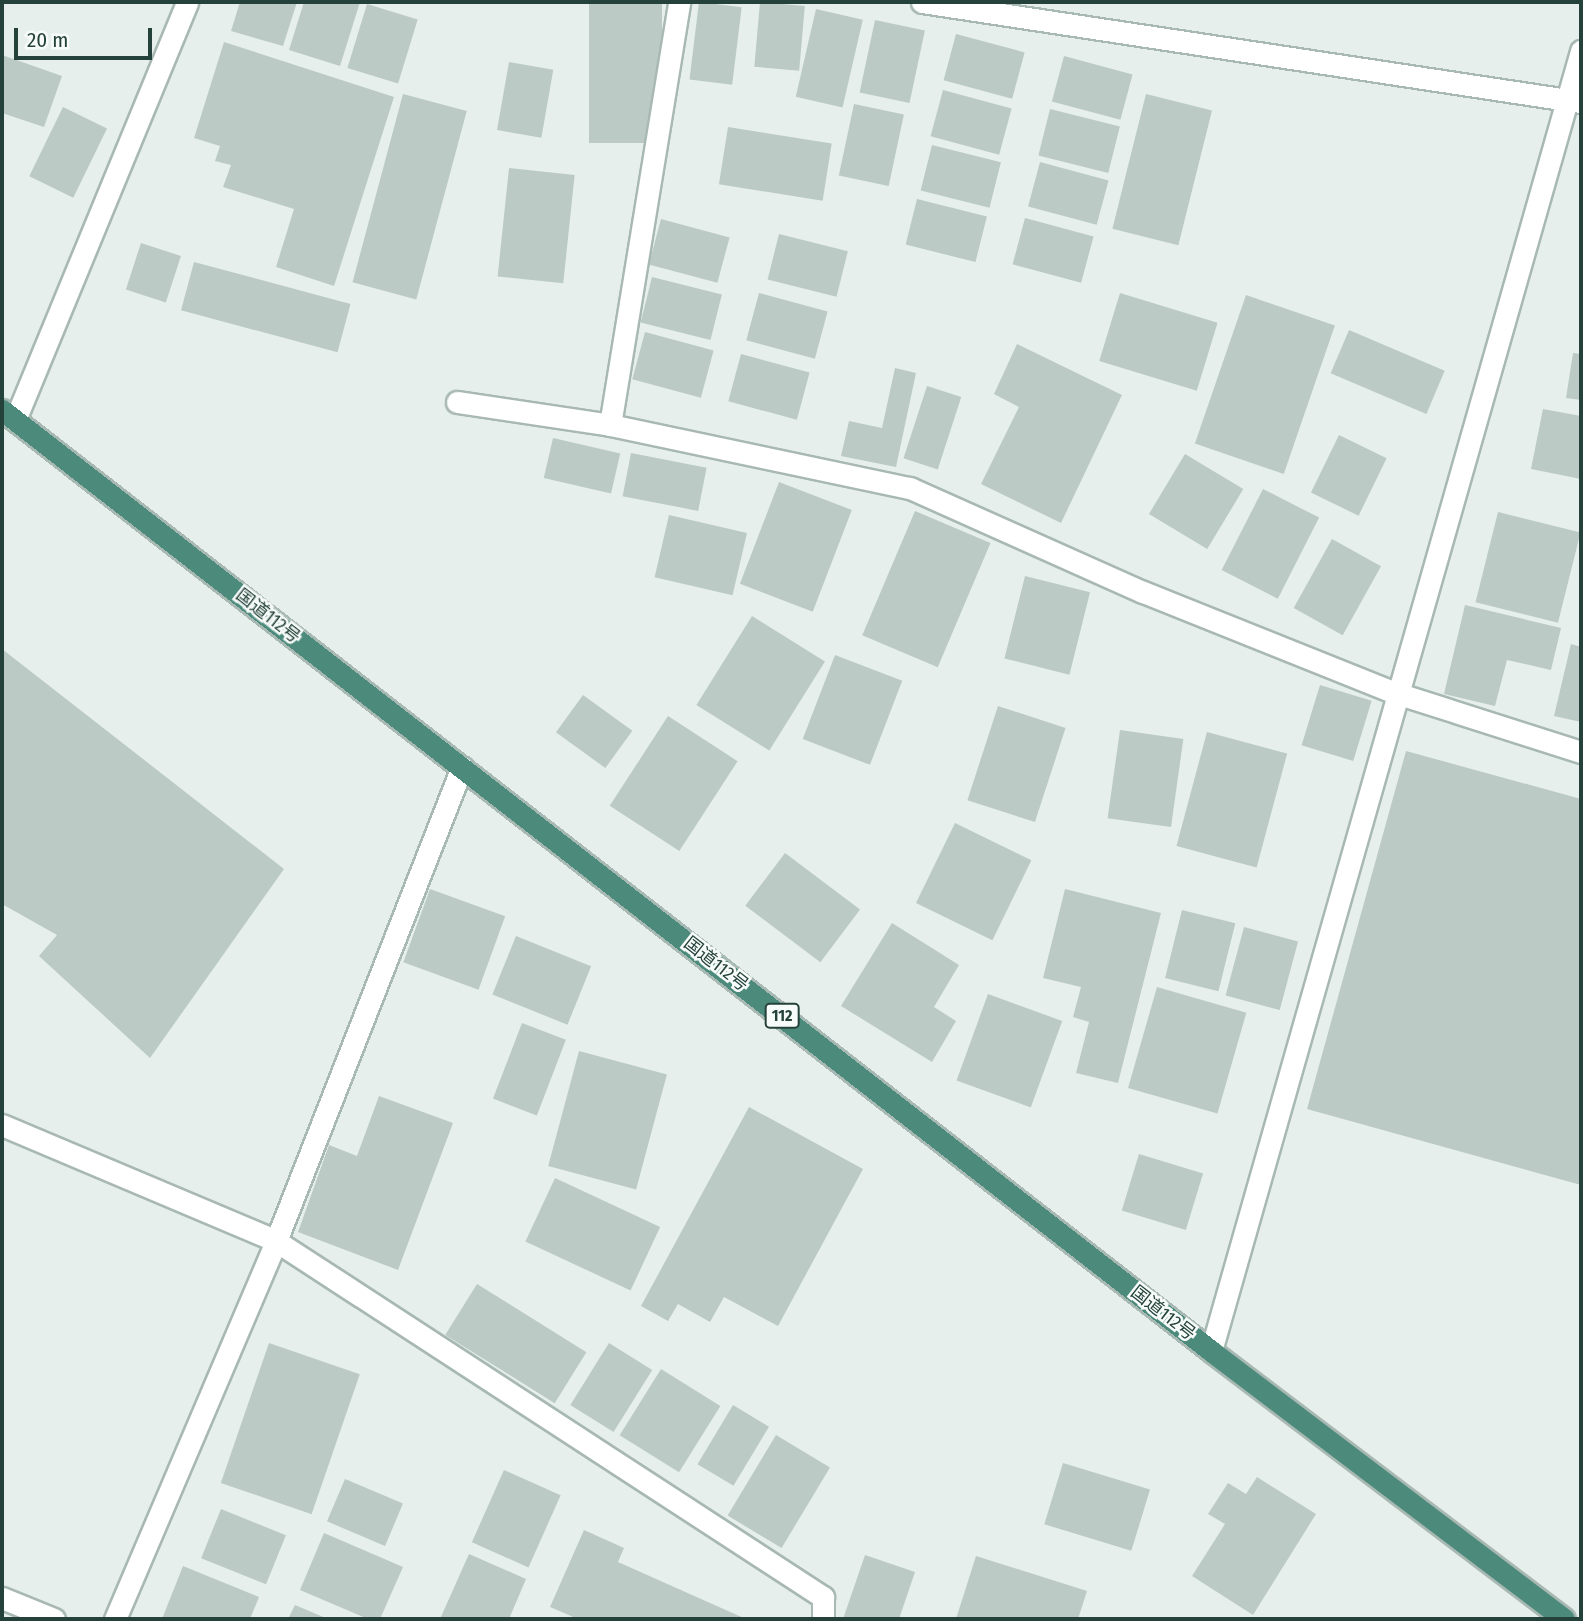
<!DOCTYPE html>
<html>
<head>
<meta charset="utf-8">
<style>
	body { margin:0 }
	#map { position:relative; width:1583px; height:1621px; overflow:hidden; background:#e6efeb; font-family:"Fira Sans Condensed","Noto Sans JP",sans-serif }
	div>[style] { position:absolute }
	.building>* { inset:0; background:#bbcac4; transform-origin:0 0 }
	.roads { filter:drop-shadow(2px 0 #a8b8b2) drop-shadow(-2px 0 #a8b8b2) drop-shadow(0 2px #a8b8b2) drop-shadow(0 -2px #a8b8b2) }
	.service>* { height:21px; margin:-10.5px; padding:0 10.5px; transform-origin:10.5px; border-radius:10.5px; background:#fff }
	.minor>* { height:21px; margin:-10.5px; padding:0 10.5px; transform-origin:10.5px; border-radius:10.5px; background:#fff }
	.trunk>* { height:21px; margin:-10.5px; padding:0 10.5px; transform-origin:10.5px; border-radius:10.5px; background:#4c8a7c }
	span { translate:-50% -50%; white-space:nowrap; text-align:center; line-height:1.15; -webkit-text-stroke:5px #f7fbf9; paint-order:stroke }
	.shield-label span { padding:2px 5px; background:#f7fbf9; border:2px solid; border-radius:5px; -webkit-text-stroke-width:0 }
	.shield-label { font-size:16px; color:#24423a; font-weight:700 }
	.street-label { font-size:18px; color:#24423a }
	.frame { position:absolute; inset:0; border:4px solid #24423a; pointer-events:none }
	.scale { position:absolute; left:14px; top:28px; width:138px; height:32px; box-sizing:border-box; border:4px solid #24423a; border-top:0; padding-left:9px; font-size:21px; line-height:24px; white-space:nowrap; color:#24423a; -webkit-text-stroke:5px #f7fbf9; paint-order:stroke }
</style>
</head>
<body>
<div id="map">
	<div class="building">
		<i style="clip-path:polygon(240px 2px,297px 2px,283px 46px,231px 31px)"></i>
		<i style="clip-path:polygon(304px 2px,360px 2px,340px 66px,289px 50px)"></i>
		<i style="left:589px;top:2px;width:73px;height:141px"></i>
		<i style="left:699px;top:2px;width:43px;height:78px;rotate:7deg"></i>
		<i style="left:760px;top:2px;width:45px;height:65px;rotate:5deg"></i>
		<i style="left:367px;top:4px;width:53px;height:67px;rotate:17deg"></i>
		<i style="left:816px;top:9px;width:48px;height:90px;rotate:13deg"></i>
		<i style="left:875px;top:20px;width:51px;height:74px;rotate:12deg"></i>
		<i style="left:956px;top:34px;width:71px;height:48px;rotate:15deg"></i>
		<i style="clip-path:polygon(224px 42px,394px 97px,334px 286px,276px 267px,294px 209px,223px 187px,231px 165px,215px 161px,220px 146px,194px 138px)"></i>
		<i style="clip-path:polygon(2px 55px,62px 76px,44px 127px,2px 113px)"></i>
		<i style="left:1064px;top:56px;width:71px;height:47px;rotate:15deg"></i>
		<i style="left:509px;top:62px;width:45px;height:69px;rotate:10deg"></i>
		<i style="left:943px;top:90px;width:71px;height:48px;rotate:15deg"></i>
		<i style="left:403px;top:94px;width:66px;height:195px;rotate:15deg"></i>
		<i style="left:1146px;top:94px;width:68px;height:139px;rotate:14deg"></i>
		<i style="left:854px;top:104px;width:51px;height:73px;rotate:12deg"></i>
		<i style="left:63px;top:107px;width:49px;height:77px;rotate:26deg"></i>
		<i style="left:1050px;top:109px;width:72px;height:48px;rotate:14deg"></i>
		<i style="left:728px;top:127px;width:105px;height:58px;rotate:9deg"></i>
		<i style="left:932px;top:145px;width:71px;height:47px;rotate:14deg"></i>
		<i style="left:1040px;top:162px;width:71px;height:46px;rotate:15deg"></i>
		<i style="left:509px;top:168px;width:66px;height:109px;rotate:6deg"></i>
		<i style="left:917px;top:199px;width:72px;height:47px;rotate:14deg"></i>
		<i style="left:1025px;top:218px;width:71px;height:48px;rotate:15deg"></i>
		<i style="left:661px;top:219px;width:71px;height:47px;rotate:15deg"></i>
		<i style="left:779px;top:234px;width:71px;height:47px;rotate:14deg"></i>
		<i style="left:141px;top:243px;width:42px;height:49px;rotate:18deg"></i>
		<i style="left:194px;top:262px;width:162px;height:50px;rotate:15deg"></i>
		<i style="left:652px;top:277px;width:72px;height:47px;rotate:14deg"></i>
		<i style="left:759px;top:293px;width:71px;height:49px;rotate:15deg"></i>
		<i style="left:1120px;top:293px;width:102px;height:71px;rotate:17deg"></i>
		<i style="left:1246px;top:295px;width:94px;height:157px;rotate:19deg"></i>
		<i style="left:1349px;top:330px;width:104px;height:47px;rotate:23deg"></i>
		<i style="left:645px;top:332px;width:71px;height:49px;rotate:15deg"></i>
		<i style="clip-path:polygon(1017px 344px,1122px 395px,1061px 523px,981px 484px,1019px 407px,994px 394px)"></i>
		<i style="clip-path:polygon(1573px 353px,1581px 354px,1581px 400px,1566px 398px)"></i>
		<i style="left:741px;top:354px;width:71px;height:49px;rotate:15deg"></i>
		<i style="clip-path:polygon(895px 368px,916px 373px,896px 467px,841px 456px,849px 421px,882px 428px)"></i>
		<i style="left:927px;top:386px;width:36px;height:76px;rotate:18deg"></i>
		<i style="clip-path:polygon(1543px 409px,1581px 416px,1581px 479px,1531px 469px)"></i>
		<i style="left:1339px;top:435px;width:53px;height:64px;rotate:26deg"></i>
		<i style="left:553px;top:438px;width:69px;height:41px;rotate:13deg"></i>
		<i style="left:631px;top:453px;width:77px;height:44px;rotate:11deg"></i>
		<i style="left:1185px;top:454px;width:68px;height:70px;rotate:31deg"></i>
		<i style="left:779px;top:482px;width:78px;height:109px;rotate:21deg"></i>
		<i style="left:1263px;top:489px;width:63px;height:91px;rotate:27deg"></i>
		<i style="left:915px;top:511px;width:82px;height:135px;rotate:23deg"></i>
		<i style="left:1498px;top:512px;width:85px;height:93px;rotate:14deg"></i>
		<i style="left:669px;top:515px;width:80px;height:64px;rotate:13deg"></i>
		<i style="left:1332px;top:539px;width:56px;height:79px;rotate:29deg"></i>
		<i style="left:1025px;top:576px;width:67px;height:85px;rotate:14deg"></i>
		<i style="clip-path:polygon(1465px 605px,1561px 628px,1551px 670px,1507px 660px,1495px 706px,1444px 694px)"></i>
		<i style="left:752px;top:616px;width:86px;height:105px;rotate:32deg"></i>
		<i style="clip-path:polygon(1571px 644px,1581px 647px,1581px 722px,1554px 716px)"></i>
		<i style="clip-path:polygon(2px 649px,284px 869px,150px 1058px,39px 956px,57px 935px,2px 904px)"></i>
		<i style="left:835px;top:655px;width:72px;height:90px;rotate:21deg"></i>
		<i style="left:1320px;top:685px;width:54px;height:63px;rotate:17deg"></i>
		<i style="left:583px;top:695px;width:61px;height:46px;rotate:36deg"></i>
		<i style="left:998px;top:706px;width:71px;height:99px;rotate:18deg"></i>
		<i style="left:668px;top:716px;width:83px;height:107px;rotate:33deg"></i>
		<i style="left:1120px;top:730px;width:64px;height:89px;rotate:8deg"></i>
		<i style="left:1207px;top:732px;width:83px;height:118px;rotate:15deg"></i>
		<i style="clip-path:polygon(1406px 751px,1581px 799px,1581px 1185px,1307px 1109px)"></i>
		<i style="left:955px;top:823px;width:85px;height:89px;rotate:26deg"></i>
		<i style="left:785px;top:853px;width:94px;height:66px;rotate:37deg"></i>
		<i style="left:430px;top:889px;width:80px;height:78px;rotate:20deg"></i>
		<i style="clip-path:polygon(1065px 889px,1161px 913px,1118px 1083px,1076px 1073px,1089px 1022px,1073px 1017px,1081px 987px,1043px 978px)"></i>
		<i style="left:1182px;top:910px;width:55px;height:70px;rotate:14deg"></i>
		<i style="clip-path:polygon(892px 923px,959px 965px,934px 1007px,956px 1021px,932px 1062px,841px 1006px)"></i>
		<i style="left:1244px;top:927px;width:56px;height:71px;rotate:15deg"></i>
		<i style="left:516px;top:936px;width:81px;height:63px;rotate:22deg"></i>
		<i style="left:1157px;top:987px;width:93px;height:105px;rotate:16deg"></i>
		<i style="left:988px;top:994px;width:79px;height:92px;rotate:20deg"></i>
		<i style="left:522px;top:1023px;width:47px;height:81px;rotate:21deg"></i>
		<i style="left:579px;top:1051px;width:91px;height:119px;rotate:15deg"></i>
		<i style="clip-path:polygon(379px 1096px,453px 1123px,398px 1270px,298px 1232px,329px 1145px,357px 1156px)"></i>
		<i style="clip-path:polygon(749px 1107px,863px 1169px,778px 1326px,724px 1297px,710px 1322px,678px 1304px,668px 1321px,641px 1306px)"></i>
		<i style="left:1139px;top:1154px;width:67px;height:59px;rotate:17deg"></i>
		<i style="left:555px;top:1178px;width:116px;height:70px;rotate:25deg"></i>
		<i style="left:477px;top:1284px;width:129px;height:60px;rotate:32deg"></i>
		<i style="left:269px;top:1343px;width:96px;height:148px;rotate:19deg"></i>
		<i style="left:609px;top:1343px;width:51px;height:73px;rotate:32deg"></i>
		<i style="left:661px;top:1369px;width:70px;height:78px;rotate:32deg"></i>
		<i style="left:733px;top:1405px;width:42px;height:69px;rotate:31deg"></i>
		<i style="left:776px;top:1435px;width:63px;height:94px;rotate:31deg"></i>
		<i style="left:1063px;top:1463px;width:91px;height:64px;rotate:17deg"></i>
		<i style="left:504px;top:1470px;width:62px;height:79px;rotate:24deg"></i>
		<i style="clip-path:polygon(1257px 1477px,1316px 1514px,1253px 1615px,1192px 1576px,1225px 1524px,1208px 1514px,1228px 1483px,1246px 1494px)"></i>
		<i style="left:345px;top:1479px;width:63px;height:46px;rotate:23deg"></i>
		<i style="left:221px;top:1509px;width:70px;height:53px;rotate:22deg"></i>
		<i style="clip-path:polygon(584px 1530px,624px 1548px,618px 1562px,746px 1619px,578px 1619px,550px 1607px)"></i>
		<i style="clip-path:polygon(324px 1533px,403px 1567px,380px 1619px,368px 1619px,300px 1590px)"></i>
		<i style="clip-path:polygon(469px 1554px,526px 1579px,509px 1619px,440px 1619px)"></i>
		<i style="clip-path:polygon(865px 1555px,915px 1572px,899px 1619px,843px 1619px)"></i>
		<i style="clip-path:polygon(976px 1556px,1087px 1591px,1078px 1619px,956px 1619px)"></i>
		<i style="clip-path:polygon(183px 1566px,259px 1597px,250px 1619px,162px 1619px)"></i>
		<i style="clip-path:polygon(295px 1605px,328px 1619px,288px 1619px)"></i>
	</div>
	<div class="roads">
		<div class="service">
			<i style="left:922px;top:2px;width:667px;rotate:8.63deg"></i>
			<i style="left:457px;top:402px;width:155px;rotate:8.5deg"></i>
			<i style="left:610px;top:425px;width:429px;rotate:-80.7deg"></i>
			<i style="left:610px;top:425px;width:307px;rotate:11.9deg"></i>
			<i style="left:910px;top:488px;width:255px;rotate:24.1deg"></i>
			<i style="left:1143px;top:592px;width:272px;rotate:21.8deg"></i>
			<i style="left:1396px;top:693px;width:194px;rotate:17.7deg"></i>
			<i style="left:2px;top:1125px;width:298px;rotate:22.9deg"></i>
			<i style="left:276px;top:1241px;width:653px;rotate:33.06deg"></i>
			<i style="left:823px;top:1597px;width:22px;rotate:90deg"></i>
			<i style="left:2px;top:1598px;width:56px;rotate:22deg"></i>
			<i style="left:115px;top:1619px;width:411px;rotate:-66.9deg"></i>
			<i style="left:276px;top:1241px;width:509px;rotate:-68.57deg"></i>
		</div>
		<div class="minor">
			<i style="left:15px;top:420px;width:452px;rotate:-67.6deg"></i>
			<i style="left:1211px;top:1351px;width:1352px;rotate:-74.11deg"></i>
		</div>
		<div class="trunk">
			<i style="left:2px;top:410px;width:1532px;rotate:37.89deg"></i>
			<i style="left:1211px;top:1351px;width:443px;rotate:37.2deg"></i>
		</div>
	</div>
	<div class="shield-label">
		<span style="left:782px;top:1016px">112</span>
	</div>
	<div class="street-label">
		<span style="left:268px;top:616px;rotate:38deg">国道112号</span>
		<span style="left:716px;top:964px;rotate:38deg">国道112号</span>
		<span style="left:1163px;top:1313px;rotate:38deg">国道112号</span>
	</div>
	<div class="frame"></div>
	<div class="scale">20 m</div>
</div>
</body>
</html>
